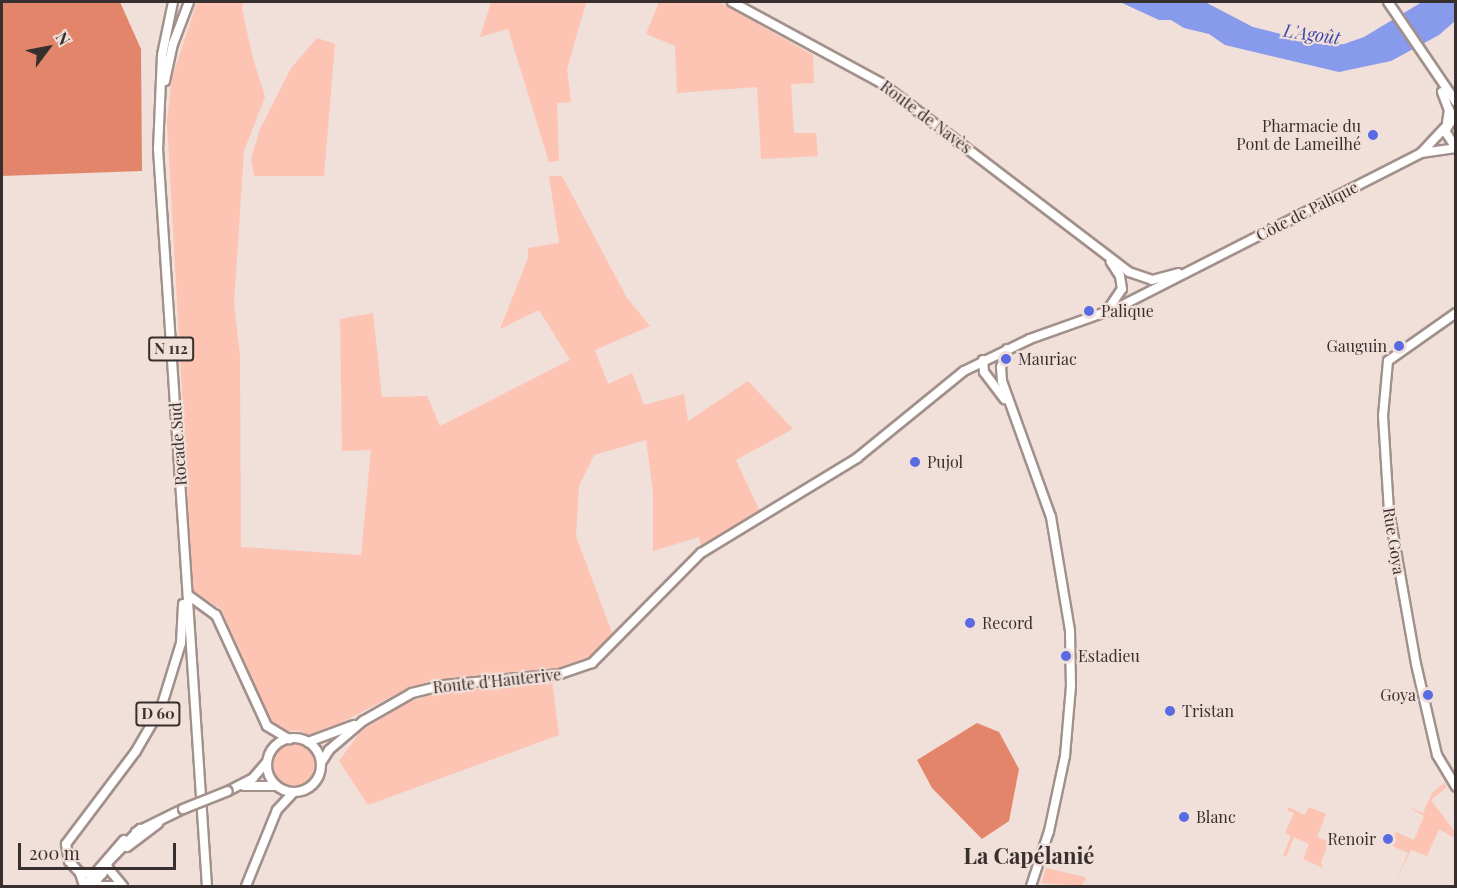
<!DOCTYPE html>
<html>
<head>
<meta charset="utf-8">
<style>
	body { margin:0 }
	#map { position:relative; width:1457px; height:888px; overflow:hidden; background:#f1dfd9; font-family:"Playfair Display",serif }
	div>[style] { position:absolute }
	.green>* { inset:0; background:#fdc4b4 }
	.round { border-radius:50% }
	.forest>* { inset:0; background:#e3856b }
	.water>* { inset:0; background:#879aec }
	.roads { filter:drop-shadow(2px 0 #a2908b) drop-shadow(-2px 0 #a2908b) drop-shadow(0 2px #a2908b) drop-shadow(0 -2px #a2908b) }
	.secondary>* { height:8px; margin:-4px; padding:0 4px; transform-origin:4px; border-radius:4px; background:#fff }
	.secondary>.ring { margin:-4px; padding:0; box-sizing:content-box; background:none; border:8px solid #fff; border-radius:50% }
	.primary>* { height:8px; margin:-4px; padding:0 4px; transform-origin:4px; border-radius:4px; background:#fff }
	.bridges { filter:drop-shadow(2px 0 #a2908b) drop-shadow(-2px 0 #a2908b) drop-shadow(0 2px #a2908b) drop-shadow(0 -2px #a2908b) }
	.secondary-bridge>* { height:8px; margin:-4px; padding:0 4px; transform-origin:4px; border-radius:4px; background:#fff }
	.dots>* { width:16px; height:16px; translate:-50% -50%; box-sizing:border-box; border:3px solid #f1dfd9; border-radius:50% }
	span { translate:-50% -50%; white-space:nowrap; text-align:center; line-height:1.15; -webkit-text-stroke:4.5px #f1dfd9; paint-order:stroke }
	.shield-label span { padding:2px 4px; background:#f1dfd9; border:2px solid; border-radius:4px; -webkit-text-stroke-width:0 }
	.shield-label { font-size:15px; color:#38302e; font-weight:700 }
	.street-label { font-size:16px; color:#38302e }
	.poi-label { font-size:16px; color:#38302e }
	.right { translate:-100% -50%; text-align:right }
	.left { translate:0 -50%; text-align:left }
	.water-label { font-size:18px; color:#3d4aa9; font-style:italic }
	.district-label { font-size:22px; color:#38302e; font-weight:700 }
	.frame { position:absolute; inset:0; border:3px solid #38302e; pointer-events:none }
	.north { position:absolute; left:18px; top:18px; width:60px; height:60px; -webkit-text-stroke:4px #f1dfd9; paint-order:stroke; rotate:58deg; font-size:16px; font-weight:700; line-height:24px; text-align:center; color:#38302e }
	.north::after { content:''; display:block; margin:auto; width:21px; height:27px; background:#38302e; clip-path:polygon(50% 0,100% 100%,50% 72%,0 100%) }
	.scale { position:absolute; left:18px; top:843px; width:158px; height:27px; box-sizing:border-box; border:3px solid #38302e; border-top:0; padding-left:8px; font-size:18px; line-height:21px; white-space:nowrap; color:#38302e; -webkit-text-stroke:4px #f1dfd9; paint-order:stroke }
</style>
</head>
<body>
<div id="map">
	<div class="green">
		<i style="clip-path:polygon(197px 2px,244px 2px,242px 8px,252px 55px,265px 97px,244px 151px,234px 304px,240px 354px,241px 547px,361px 555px,371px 450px,342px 451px,340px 319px,373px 313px,382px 397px,427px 396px,440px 426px,570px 360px,539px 310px,500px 329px,528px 258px,528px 248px,559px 243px,549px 176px,562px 176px,627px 298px,650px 326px,595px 350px,608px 384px,632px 373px,644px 405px,684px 394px,688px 421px,748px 381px,793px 429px,736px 460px,760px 512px,701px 547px,699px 537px,653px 551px,653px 492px,646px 440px,594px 455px,579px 486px,576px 536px,614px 638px,591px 657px,562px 668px,433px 680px,402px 691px,314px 737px,300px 731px,284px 731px,272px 723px,221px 609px,193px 591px,167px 122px,172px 77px)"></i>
		<i style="clip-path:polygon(491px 2px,586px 3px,567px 69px,571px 102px,557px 103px,559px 161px,549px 162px,508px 29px,480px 37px)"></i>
		<i style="clip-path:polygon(659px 2px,719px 2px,813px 55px,814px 83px,791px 84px,794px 133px,816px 133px,818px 156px,761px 159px,757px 87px,677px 93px,675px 46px,646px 34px)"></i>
		<i style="clip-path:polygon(317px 38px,335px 44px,324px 176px,254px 176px,251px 159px,260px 129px,291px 68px)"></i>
		<i style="clip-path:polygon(552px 680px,559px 735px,368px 805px,339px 761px,361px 731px,408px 702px,438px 693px)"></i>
		<i class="round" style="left:271px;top:742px;width:46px;height:46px"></i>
		<i style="clip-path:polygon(1444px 783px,1447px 787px,1431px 800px,1455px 832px,1455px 838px,1439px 829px,1427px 856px,1411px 850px,1396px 881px,1408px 853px,1390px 845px,1396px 832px,1414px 840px,1424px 816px,1407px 806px,1423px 813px,1432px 793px)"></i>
		<i style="clip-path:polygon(1288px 807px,1305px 815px,1309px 807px,1326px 814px,1317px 837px,1329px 842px,1321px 862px,1323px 868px,1303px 859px,1309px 844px,1294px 837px,1286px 857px,1283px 856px,1291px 836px,1285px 833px,1294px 813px,1287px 810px)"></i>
		<i style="clip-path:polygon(1046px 868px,1085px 877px,1086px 879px,1081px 886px,1041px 883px)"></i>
	</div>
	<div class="forest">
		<i style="clip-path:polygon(2px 2px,120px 2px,141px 49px,142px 171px,2px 176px)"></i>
		<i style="clip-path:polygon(977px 723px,999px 732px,1019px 769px,1009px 821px,982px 839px,932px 788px,917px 760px)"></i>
	</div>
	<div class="water">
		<i style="clip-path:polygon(1120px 2px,1205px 2px,1253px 27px,1324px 45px,1344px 44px,1364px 37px,1422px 2px,1455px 2px,1455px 21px,1439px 35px,1391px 61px,1339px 72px,1225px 45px,1209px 34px,1184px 28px,1171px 20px,1159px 20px)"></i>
	</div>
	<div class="roads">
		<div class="secondary">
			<i style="left:732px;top:2px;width:170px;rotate:28.5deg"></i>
			<i style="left:881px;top:83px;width:312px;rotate:37.3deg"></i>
			<i style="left:1129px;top:272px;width:24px;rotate:19deg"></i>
			<i style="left:1152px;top:280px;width:27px;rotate:-15deg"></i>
			<i style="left:1388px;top:2px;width:121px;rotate:55.8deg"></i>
			<i style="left:1442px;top:92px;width:19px;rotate:69deg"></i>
			<i style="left:1449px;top:110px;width:12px;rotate:99deg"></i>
			<i style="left:1456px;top:113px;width:21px;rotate:121deg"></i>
			<i style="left:1445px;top:131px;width:20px;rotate:57deg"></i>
			<i style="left:1422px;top:152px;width:35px;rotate:-47deg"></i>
			<i style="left:1109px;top:308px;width:23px;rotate:-56deg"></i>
			<i style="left:1122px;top:289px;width:13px;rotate:-99deg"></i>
			<i style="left:1120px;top:276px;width:17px;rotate:-123deg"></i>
			<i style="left:1456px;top:313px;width:83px;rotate:144.8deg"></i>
			<i style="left:1388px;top:361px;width:55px;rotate:95.2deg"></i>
			<i style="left:1383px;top:416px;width:95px;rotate:86.4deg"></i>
			<i style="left:1389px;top:511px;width:155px;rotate:80deg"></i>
			<i style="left:1416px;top:664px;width:93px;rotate:77deg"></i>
			<i style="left:1437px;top:755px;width:37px;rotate:59deg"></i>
			<i style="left:1007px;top:349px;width:19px;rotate:108deg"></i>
			<i style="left:1001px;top:367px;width:14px;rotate:86deg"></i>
			<i style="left:1002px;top:381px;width:145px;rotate:70.2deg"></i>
			<i style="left:1051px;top:517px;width:116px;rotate:80.5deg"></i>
			<i style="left:1070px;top:631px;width:55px;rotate:89deg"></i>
			<i style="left:1071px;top:686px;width:70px;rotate:94.9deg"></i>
			<i style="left:1065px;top:756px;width:77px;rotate:102deg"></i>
			<i style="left:1049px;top:831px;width:58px;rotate:108.1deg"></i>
			<i style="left:983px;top:360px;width:12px;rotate:85deg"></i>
			<i style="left:984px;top:372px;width:34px;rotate:53deg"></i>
			<i class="ring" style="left:267px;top:738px;width:46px;height:46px"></i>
			<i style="left:308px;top:742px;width:49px;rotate:-20.3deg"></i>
			<i style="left:321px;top:763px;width:15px;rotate:-58deg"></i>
			<i style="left:329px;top:750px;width:45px;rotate:-40.5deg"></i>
			<i style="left:363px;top:721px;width:56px;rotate:-29.7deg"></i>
			<i style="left:412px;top:693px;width:33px;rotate:-14deg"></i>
			<i style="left:444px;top:685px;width:117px;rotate:-5.4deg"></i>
			<i style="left:560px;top:674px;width:34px;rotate:-19deg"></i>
			<i style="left:592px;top:663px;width:155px;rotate:-45.3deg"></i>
			<i style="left:701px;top:553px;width:183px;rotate:-31.3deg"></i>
			<i style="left:857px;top:458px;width:138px;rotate:-39.1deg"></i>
			<i style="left:964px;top:371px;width:73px;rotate:-25.9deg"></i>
			<i style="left:1030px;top:339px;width:92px;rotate:-19.6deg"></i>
			<i style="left:1117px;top:308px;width:341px;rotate:-27deg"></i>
			<i style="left:1421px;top:153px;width:35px;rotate:-8deg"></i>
			<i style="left:244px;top:786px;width:32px"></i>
			<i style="left:228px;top:791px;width:28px;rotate:-27deg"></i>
			<i style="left:253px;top:778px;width:21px;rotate:-49deg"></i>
			<i style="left:136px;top:832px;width:52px;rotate:-26.1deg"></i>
			<i style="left:127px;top:847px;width:39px;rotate:-37deg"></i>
			<i style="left:84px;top:886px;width:61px;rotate:-49deg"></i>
			<i style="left:92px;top:886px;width:19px;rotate:-51deg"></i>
		</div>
		<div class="primary">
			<i style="left:173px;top:2px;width:54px;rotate:101.7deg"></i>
			<i style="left:162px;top:55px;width:94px;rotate:92.4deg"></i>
			<i style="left:158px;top:149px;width:739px;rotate:86.2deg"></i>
			<i style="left:165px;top:81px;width:38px;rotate:-78deg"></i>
			<i style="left:173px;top:44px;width:45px;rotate:-69.1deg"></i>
			<i style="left:188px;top:595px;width:34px;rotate:36deg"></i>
			<i style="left:216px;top:615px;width:122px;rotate:65.3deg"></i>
			<i style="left:267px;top:726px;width:26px;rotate:31deg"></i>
			<i style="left:80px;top:873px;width:14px;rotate:73deg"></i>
			<i style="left:102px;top:874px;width:22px;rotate:-177deg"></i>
			<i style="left:80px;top:873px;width:16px;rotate:-133deg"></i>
			<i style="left:69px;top:861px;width:17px;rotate:-100deg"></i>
			<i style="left:66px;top:844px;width:116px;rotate:-53deg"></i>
			<i style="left:136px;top:751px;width:50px;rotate:-59.8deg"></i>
			<i style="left:161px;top:708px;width:68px;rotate:-72.9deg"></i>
			<i style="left:181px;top:643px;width:39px;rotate:-87deg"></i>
			<i style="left:99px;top:886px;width:19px"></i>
			<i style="left:123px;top:886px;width:25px;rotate:-130deg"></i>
			<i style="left:107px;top:867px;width:5px;rotate:-79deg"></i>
			<i style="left:108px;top:862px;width:46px;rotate:-45.9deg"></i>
			<i style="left:246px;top:886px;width:82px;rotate:-67.8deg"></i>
			<i style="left:277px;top:810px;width:23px;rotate:-47deg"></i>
		</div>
	</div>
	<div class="bridges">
		<div class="secondary-bridge">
			<i style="left:183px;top:809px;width:48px;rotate:-21.8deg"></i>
		</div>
	</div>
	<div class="dots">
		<i style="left:1373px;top:135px;background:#596be2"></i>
		<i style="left:1089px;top:311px;background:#596be2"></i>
		<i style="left:1399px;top:346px;background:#596be2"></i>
		<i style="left:1006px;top:359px;background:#596be2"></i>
		<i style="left:915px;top:462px;background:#596be2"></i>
		<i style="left:970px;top:623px;background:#596be2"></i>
		<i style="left:1066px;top:656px;background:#596be2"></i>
		<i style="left:1428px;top:695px;background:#596be2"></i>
		<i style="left:1170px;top:711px;background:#596be2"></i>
		<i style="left:1184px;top:817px;background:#596be2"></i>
		<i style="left:1388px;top:839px;background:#596be2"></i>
	</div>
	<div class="shield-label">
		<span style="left:171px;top:349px">N 112</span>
		<span style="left:158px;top:714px">D 60</span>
	</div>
	<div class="street-label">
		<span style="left:926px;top:117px;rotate:37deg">Route de Navès</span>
		<span style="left:1307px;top:211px;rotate:-27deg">Côte de Palique</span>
		<span style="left:178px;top:444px;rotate:-94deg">Rocade Sud</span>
		<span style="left:1394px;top:541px;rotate:81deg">Rue Goya</span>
		<span style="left:497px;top:681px;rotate:-6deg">Route d'Hauterive</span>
	</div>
	<div class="poi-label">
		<span class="right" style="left:1361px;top:135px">Pharmacie du<br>Pont de Lameilhé</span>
		<span class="left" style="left:1101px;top:311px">Palique</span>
		<span class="right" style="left:1387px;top:346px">Gauguin</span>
		<span class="left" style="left:1018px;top:359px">Mauriac</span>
		<span class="left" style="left:927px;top:462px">Pujol</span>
		<span class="left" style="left:982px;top:623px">Record</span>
		<span class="left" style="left:1078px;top:656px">Estadieu</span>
		<span class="right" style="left:1416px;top:695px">Goya</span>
		<span class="left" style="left:1182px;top:711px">Tristan</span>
		<span class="left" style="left:1196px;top:817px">Blanc</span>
		<span class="right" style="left:1376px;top:839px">Renoir</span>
	</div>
	<div class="water-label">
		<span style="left:1312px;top:34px;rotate:8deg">L'Agoût</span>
	</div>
	<div class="district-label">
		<span style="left:1029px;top:856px">La Capélanié</span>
	</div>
	<div class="frame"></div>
	<div class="north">N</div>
	<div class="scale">200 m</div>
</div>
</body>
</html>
